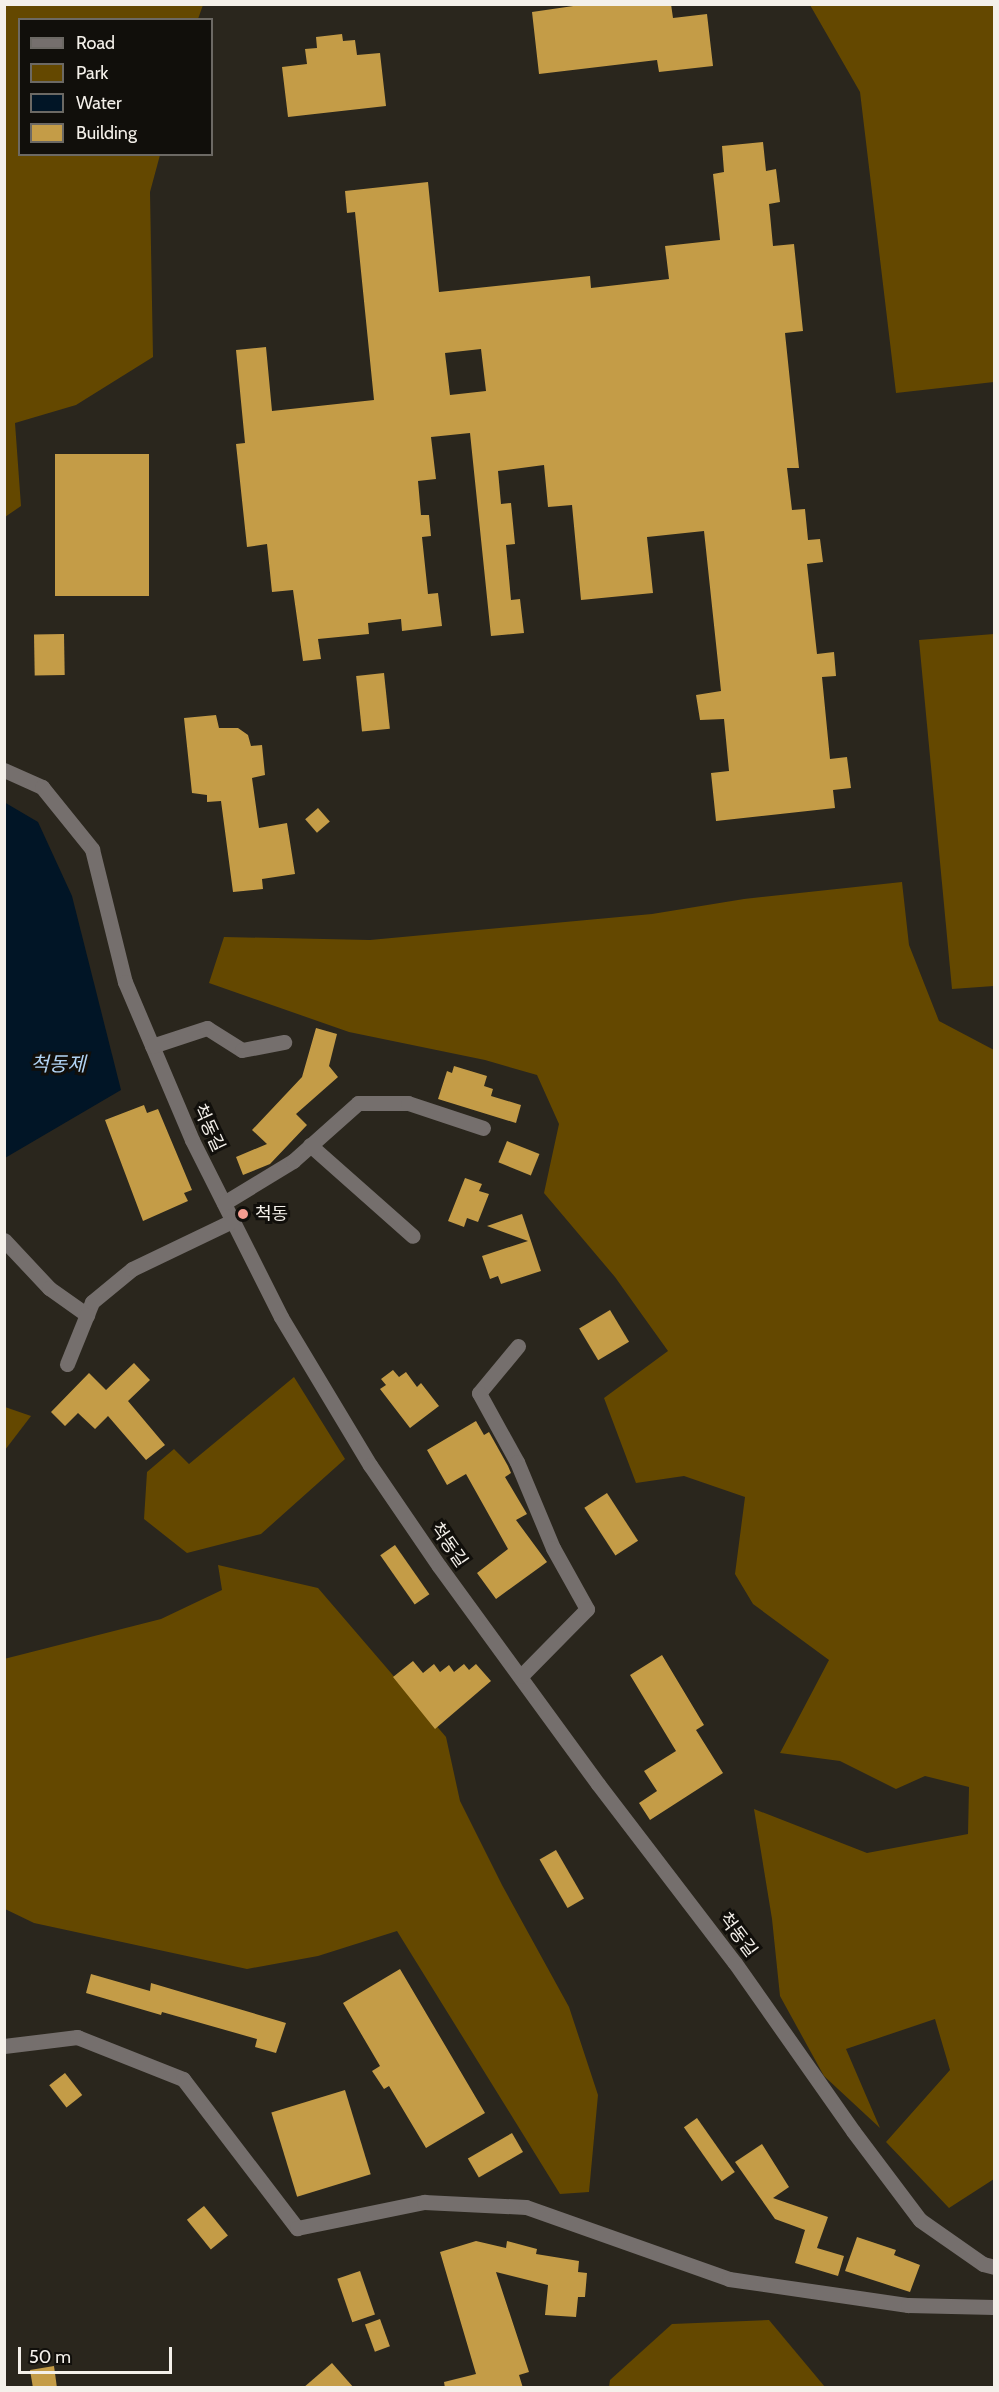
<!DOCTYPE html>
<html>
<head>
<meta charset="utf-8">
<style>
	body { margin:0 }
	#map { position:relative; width:999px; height:2392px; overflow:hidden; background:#2a261d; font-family:Cabin,"Noto Sans KR",sans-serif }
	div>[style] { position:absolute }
	.green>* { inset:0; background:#644800 }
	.water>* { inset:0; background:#011526 }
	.building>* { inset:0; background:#c49c47; transform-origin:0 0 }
	.minor>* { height:15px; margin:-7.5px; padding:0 7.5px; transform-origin:7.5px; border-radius:7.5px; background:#756f6d }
	.dots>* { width:16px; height:16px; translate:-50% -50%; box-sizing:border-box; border:3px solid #110f0b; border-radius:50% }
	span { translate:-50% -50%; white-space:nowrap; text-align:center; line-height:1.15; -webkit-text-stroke:6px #110f0b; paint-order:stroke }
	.street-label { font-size:18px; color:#f4f0ea }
	.poi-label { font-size:18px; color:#f4f0ea }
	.left { translate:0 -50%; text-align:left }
	.water-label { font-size:20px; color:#b1d3f3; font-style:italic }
	.frame { position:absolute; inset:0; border:6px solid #f4f0ea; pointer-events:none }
	.legend { position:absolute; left:18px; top:18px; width:195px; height:138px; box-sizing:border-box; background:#110f0b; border:2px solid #6c6964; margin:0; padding:8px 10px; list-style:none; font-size:18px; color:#f4f0ea }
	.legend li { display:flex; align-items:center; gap:12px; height:30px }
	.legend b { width:30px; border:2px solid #6c6964 }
	.scale { position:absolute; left:18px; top:2347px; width:154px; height:27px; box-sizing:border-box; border:3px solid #f4f0ea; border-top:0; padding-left:8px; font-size:18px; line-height:21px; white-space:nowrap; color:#f4f0ea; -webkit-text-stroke:4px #110f0b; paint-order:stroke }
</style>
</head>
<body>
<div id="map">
	<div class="green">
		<i style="clip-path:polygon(5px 4px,203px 5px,198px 19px,20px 20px,20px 154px,160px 155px,150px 192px,153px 357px,76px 405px,15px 423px,21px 506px,5px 517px)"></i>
		<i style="clip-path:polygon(810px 5px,994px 5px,994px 382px,896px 393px,860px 92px)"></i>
		<i style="clip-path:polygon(994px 634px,994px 986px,952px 989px,919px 640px)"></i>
		<i style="clip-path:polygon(902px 882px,909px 945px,939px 1021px,994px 1050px,994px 2179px,949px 2208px,886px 2142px,950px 2070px,935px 2019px,846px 2049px,880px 2128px,824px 2076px,780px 1996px,772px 1919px,754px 1809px,867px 1853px,968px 1834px,969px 1787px,925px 1776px,896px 1789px,840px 1761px,780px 1753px,829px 1660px,753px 1604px,735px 1574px,745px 1497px,684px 1476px,636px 1483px,604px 1398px,668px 1351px,615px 1277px,544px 1193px,559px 1124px,537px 1075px,485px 1060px,349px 1032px,209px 983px,224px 937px,370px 940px,652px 914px,744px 899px)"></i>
		<i style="clip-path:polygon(294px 1377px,345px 1459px,261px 1534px,187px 1553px,144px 1519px,147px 1472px,174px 1449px,189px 1464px)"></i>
		<i style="clip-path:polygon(5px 1407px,31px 1416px,5px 1450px,4px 1407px)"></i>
		<i style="clip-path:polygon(218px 1565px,318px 1588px,446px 1737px,460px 1801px,502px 1885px,569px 2007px,598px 2095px,589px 2192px,560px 2194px,397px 1931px,318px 1956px,247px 1969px,34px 1923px,5px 1909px,4px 1659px,161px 1619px,222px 1590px)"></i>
		<i style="clip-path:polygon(769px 2320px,825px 2387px,609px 2387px,610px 2380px,672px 2324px)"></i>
	</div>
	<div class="water">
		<i style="clip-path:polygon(4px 802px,38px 822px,72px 896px,121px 1090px,5px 1158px)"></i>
	</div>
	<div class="building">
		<i style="clip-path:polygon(587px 4px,671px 4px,673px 18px,707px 14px,713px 66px,659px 72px,657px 60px,539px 74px,532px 12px)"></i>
		<i style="clip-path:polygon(342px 34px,343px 41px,355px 40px,357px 55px,380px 53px,386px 106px,288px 117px,282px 67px,307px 64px,305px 49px,317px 48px,316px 37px)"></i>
		<i style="clip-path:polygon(evenodd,763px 142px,766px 171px,776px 169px,780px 202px,769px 204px,773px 246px,794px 244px,803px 331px,785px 333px,799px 468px,787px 468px,792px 510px,805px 509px,808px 540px,820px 539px,823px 562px,807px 564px,817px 654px,834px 652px,836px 676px,822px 677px,830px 759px,847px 757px,851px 788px,833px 790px,835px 808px,716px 821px,711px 773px,729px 771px,724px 719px,700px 720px,696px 695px,721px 691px,704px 531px,647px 537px,653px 593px,581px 600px,572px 505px,548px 507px,544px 465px,498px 471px,501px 504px,511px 503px,515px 544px,506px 545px,511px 600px,520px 599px,524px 633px,491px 636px,470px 433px,431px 437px,436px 479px,418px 481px,421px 515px,429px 515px,431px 536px,422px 537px,428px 594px,438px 593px,442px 626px,402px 631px,401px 619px,368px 623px,369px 634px,318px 639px,321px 659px,303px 661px,293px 590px,272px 592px,267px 544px,247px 547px,236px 444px,245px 443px,236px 350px,266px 347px,272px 411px,374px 400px,355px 212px,347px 213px,345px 191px,428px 182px,439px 292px,590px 276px,591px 288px,669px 279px,665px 246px,720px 240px,713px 174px,724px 172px,722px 146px,763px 142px,481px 349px,486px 391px,450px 395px,445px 353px,481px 349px)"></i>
		<i style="left:149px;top:454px;width:142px;height:94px;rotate:90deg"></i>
		<i style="left:64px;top:634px;width:41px;height:30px;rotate:89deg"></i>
		<i style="left:384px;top:673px;width:56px;height:28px;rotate:84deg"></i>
		<i style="clip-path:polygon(216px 715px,219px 728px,238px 728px,248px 735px,251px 746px,262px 745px,265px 775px,252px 778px,259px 828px,287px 823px,295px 874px,262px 879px,263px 889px,233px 892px,221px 801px,207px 802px,207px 795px,192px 793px,184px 718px)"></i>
		<i style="left:318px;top:808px;width:18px;height:17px;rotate:49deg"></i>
		<i style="clip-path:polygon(316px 1028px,337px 1034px,329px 1066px,338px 1077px,296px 1114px,307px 1125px,270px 1164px,243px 1175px,236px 1157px,267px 1144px,252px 1130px,302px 1077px)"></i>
		<i style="clip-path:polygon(454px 1066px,487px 1076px,484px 1086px,493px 1089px,491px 1096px,521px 1105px,516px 1123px,438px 1099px,447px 1071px,452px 1073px)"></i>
		<i style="clip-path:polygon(144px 1105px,147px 1113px,158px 1109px,192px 1190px,184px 1193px,188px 1201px,143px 1221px,105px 1120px)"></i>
		<i style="left:507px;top:1141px;width:35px;height:23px;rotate:22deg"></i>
		<i style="clip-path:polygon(465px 1178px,482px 1184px,479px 1191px,489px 1194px,478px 1222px,467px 1218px,464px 1227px,448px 1221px)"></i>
		<i style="clip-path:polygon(522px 1214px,541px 1271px,501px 1284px,498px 1276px,490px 1279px,482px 1256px,528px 1241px,487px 1226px)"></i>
		<i style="left:610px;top:1310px;width:37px;height:36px;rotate:59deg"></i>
		<i style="clip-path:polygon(134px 1363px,150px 1380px,128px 1401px,165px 1445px,146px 1460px,108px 1416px,95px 1429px,78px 1413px,65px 1426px,51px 1412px,89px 1373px,106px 1390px)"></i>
		<i style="clip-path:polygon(393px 1370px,399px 1377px,406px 1372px,417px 1387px,421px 1383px,439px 1406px,410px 1428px,380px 1389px,386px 1385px,381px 1379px)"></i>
		<i style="clip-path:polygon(476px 1421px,484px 1435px,489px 1432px,508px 1466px,511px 1473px,505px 1477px,527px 1514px,516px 1520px,547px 1562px,496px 1599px,477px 1573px,508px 1549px,466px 1474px,447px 1485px,427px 1450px)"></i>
		<i style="left:607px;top:1493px;width:57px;height:27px;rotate:57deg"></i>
		<i style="left:395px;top:1545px;width:60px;height:18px;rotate:55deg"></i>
		<i style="clip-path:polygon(662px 1655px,704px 1725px,696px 1730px,723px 1773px,650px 1820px,639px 1803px,657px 1791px,644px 1771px,676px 1751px,630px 1675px)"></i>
		<i style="clip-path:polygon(413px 1661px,423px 1673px,434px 1664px,440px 1672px,449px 1665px,454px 1672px,464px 1664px,469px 1670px,476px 1664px,491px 1681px,435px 1729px,393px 1677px)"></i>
		<i style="left:556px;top:1850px;width:56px;height:19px;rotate:60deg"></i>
		<i style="clip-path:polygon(400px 1969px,485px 2113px,426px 2148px,389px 2086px,384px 2089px,372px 2071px,380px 2066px,343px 2003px)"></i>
		<i style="clip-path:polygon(91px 1974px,150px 1991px,151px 1983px,286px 2023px,276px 2053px,255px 2047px,257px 2039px,162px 2012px,161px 2015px,86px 1993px)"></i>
		<i style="left:65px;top:2073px;width:28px;height:20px;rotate:52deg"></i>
		<i style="left:345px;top:2090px;width:88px;height:77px;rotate:73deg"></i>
		<i style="left:697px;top:2118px;width:66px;height:16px;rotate:55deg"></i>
		<i style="left:512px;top:2133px;width:22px;height:51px;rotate:60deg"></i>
		<i style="clip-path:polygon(762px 2144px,789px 2187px,773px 2198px,828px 2217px,817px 2248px,844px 2256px,838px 2276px,795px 2263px,805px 2230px,775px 2219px,735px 2162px)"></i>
		<i style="left:204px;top:2206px;width:38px;height:22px;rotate:51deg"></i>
		<i style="clip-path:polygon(857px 2237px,896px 2250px,894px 2255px,920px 2265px,910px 2292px,845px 2271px)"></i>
		<i style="clip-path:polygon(476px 2241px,506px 2248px,507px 2241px,537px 2249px,536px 2254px,579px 2261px,578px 2272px,587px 2273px,585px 2297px,578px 2297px,576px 2317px,545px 2315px,548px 2285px,496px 2272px,529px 2372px,519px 2375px,523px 2388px,445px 2388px,444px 2382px,476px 2374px,440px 2252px)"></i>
		<i style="left:360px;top:2271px;width:46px;height:24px;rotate:71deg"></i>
		<i style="left:380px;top:2319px;width:29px;height:16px;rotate:70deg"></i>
		<i style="clip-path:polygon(332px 2363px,354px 2388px,303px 2388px)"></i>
		<i style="clip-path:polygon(54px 2366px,57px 2388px,33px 2388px,30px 2370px)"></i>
	</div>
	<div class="minor">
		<i style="left:4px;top:770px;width:42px;rotate:24.1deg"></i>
		<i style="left:42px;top:787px;width:80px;rotate:51.1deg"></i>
		<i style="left:92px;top:849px;width:137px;rotate:76.1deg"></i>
		<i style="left:125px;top:982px;width:172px;rotate:67deg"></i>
		<i style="left:192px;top:1140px;width:198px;rotate:63.3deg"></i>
		<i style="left:281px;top:1317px;width:173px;rotate:59deg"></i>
		<i style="left:370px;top:1465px;width:122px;rotate:55.7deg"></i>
		<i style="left:439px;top:1566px;width:270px;rotate:53.9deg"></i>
		<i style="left:598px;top:1784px;width:225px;rotate:52.6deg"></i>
		<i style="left:735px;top:1963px;width:205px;rotate:54.9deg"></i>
		<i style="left:853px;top:2131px;width:111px;rotate:53deg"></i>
		<i style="left:920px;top:2220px;width:77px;rotate:34.9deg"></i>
		<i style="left:983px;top:2264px;width:11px;rotate:15deg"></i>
		<i style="left:152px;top:1046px;width:58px;rotate:-18.1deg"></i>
		<i style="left:207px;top:1028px;width:41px;rotate:32.2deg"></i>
		<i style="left:242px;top:1050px;width:43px;rotate:-10.8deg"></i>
		<i style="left:310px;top:1145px;width:137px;rotate:41.5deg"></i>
		<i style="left:224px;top:1203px;width:81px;rotate:-31.3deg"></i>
		<i style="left:293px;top:1161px;width:87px;rotate:-41.7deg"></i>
		<i style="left:358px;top:1103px;width:50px"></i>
		<i style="left:408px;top:1103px;width:79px;rotate:18.4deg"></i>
		<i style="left:4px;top:1240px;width:66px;rotate:46.8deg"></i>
		<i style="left:49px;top:1288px;width:47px;rotate:35.4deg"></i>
		<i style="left:518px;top:1346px;width:61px;rotate:129.7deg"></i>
		<i style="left:479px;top:1393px;width:79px;rotate:61.2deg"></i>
		<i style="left:517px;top:1462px;width:93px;rotate:67.3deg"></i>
		<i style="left:553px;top:1548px;width:70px;rotate:60.9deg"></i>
		<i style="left:587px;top:1609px;width:94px;rotate:134.6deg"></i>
		<i style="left:67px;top:1364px;width:67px;rotate:-68deg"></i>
		<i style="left:92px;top:1302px;width:52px;rotate:-39.5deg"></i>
		<i style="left:132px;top:1269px;width:111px;rotate:-25.6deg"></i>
		<i style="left:4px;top:2046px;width:74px;rotate:-7deg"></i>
		<i style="left:77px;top:2037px;width:114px;rotate:21.6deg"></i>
		<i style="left:183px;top:2079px;width:188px;rotate:52.6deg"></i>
		<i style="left:297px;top:2228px;width:130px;rotate:-11.6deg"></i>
		<i style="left:424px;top:2202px;width:102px;rotate:2.8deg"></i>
		<i style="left:526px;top:2207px;width:215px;rotate:19.5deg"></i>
		<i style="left:729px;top:2279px;width:181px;rotate:8.3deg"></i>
		<i style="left:908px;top:2305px;width:86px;rotate:1.3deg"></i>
	</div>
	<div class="dots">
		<i style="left:243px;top:1214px;background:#f59c90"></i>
	</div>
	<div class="street-label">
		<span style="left:209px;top:1128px;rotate:65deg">척동길</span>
		<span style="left:449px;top:1545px;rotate:55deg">척동길</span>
		<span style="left:738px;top:1935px;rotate:53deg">척동길</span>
	</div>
	<div class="poi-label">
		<span class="left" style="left:255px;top:1214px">척동</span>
	</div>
	<div class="water-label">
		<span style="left:58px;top:1064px">척동제</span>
	</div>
	<div class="frame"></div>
	<ul class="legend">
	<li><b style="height:8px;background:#756f6d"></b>Road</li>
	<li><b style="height:16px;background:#644800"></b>Park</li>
	<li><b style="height:16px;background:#011526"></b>Water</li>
	<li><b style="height:16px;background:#c49c47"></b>Building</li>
	</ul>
	<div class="scale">50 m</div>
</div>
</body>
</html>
